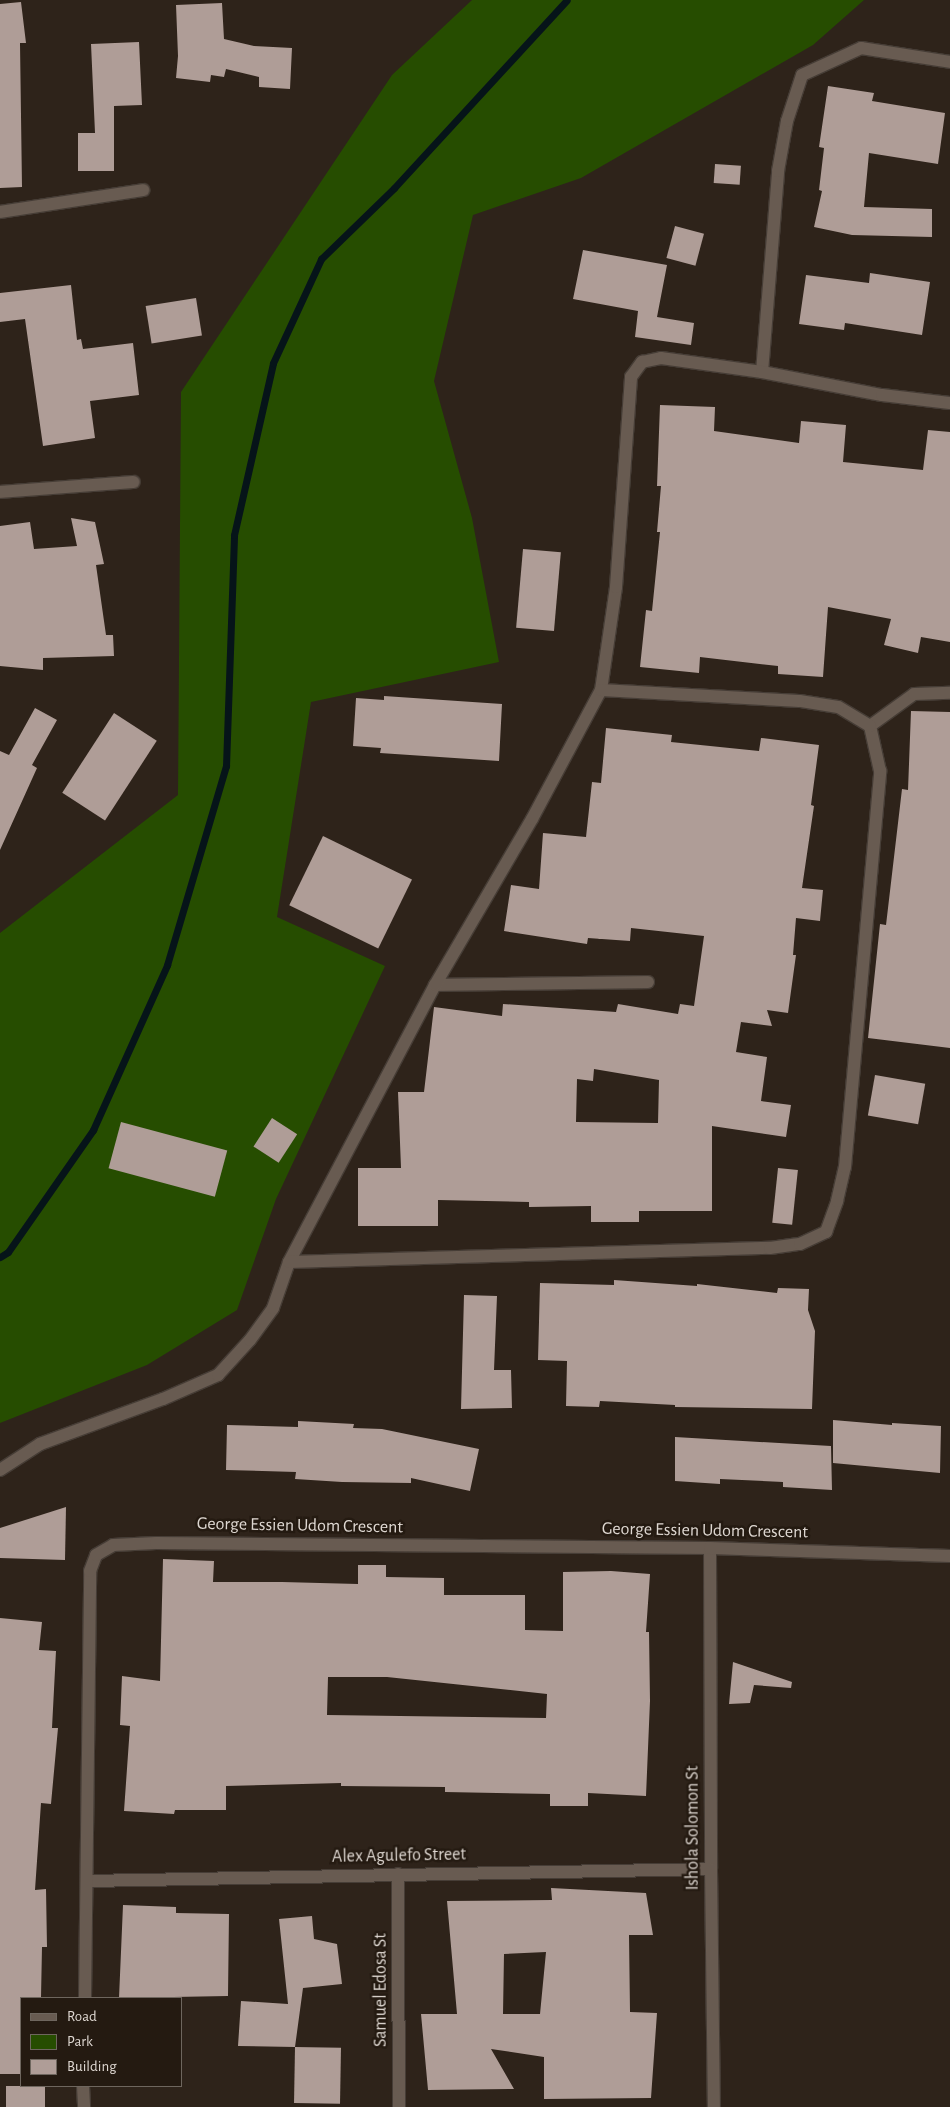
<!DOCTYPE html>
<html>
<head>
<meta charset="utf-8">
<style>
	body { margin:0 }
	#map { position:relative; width:950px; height:2107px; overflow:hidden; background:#2e231a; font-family:"Alegreya Sans",sans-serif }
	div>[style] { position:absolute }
	.green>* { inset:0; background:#264d00 }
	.stream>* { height:7px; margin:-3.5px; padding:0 3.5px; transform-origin:3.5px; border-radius:3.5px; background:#061419 }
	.building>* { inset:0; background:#af9d97; transform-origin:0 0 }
	.roads { filter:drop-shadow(1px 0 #463d36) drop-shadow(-1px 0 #463d36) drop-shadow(0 1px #463d36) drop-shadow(0 -1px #463d36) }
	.minor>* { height:12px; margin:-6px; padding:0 6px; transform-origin:6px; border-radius:6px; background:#685b51 }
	span { translate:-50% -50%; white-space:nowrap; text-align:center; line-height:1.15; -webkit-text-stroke:5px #241a11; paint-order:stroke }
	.street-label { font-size:18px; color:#ded7d1 }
	.legend { position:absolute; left:20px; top:1997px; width:162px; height:90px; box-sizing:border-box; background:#241a11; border:1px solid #6e665e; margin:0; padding:6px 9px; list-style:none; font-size:15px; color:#ded7d1 }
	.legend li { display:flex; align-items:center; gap:10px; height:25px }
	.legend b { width:25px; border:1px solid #6e665e }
</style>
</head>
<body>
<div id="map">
	<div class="green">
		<i style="clip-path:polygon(472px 0,864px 0,813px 45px,581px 178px,473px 215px,434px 381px,472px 518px,499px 662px,311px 702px,277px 917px,385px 966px,276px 1199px,237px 1310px,147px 1365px,0 1423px,0 933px,178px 795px,181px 392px,392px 75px)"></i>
	</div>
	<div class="stream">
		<i style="left:0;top:1257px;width:9px;rotate:-32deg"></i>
		<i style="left:8px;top:1252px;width:149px;rotate:-55.1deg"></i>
		<i style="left:93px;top:1130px;width:181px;rotate:-65.8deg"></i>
		<i style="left:167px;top:965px;width:208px;rotate:-73.5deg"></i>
		<i style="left:226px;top:766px;width:231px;rotate:-88deg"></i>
		<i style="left:234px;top:535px;width:176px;rotate:-77.2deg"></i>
		<i style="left:273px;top:363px;width:115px;rotate:-65.2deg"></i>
		<i style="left:321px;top:259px;width:102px;rotate:-44.2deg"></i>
		<i style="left:394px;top:188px;width:255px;rotate:-47.4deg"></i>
	</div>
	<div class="building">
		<i style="clip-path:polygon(21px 2px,26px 43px,20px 43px,22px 187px,0 188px,0 4px)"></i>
		<i style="clip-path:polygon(222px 3px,224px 39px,254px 46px,292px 48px,290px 89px,259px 87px,259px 77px,226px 69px,224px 77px,211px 75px,210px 82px,176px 78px,178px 56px,176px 5px)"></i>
		<i style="clip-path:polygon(139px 42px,142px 105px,114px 106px,114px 171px,78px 171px,78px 133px,95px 133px,91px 44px)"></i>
		<i style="clip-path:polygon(828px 86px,874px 93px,872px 101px,945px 113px,938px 164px,869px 153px,864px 207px,932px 209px,932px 237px,852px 235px,814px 227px,822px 191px,819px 190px,824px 148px,819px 147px)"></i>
		<i style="left:715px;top:164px;width:26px;height:19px;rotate:4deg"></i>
		<i style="left:675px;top:226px;width:30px;height:33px;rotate:15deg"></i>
		<i style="clip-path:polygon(583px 250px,667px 265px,657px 317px,694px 323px,691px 345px,635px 337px,638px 311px,573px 299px)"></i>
		<i style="clip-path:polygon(870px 273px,930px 282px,922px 335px,845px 323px,844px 330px,799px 324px,806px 275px,869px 283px)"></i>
		<i style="clip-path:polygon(71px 285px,77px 340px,81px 339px,83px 349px,133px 343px,139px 395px,90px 401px,95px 438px,43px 446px,25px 319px,0 322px,0 293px)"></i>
		<i style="left:196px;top:298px;width:38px;height:51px;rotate:81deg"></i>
		<i style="clip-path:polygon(660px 405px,715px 407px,714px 431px,799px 443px,801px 421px,846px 425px,843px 462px,923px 470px,928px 430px,950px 432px,950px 642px,921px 637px,918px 653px,884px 645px,891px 619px,828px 607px,823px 677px,778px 674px,778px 666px,700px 657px,699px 673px,640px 667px,646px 610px,652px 611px,660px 532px,657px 532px,661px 486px,657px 486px)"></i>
		<i style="clip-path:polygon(71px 518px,95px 522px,104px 564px,96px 565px,106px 635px,113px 635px,114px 656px,43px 658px,43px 670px,0 666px,0 526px,30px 522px,34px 549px,77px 546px)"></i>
		<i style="left:523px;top:549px;width:38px;height:79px;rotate:5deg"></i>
		<i style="clip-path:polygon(384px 696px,502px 704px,499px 761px,380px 753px,381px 748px,353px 746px,356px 698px,384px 700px)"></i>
		<i style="clip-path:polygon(35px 708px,57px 720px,32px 765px,37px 768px,0 850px,0 751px,9px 755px)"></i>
		<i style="clip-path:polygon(911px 711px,950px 712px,950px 1048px,868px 1038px,880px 924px,886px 925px,902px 789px,908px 790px)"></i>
		<i style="left:114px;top:713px;width:51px;height:95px;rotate:33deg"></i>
		<i style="clip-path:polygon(evenodd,606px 728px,672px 735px,671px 742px,759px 751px,761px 738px,819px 745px,811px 805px,814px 806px,802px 888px,823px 890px,820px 921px,796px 918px,793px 955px,796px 955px,788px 1013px,767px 1010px,772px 1026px,741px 1022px,736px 1052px,767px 1057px,761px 1101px,791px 1105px,786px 1137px,712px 1126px,712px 1211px,639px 1211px,639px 1222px,591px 1222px,591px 1206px,529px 1207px,529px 1202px,438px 1200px,438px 1226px,358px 1226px,358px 1168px,401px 1168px,398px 1092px,424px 1092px,434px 1007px,502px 1016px,503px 1004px,616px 1012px,618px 1004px,678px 1014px,680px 1004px,694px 1006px,704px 936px,631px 928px,630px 941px,588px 938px,587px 944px,504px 931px,511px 885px,539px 889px,543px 833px,586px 837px,592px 782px,601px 783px,606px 728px,594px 1069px,659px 1080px,658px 1123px,576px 1122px,577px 1079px,593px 1081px,594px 1069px)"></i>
		<i style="left:323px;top:836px;width:99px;height:77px;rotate:26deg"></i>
		<i style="left:875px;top:1075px;width:51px;height:41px;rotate:10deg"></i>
		<i style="left:272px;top:1118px;width:30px;height:34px;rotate:33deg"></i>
		<i style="left:121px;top:1122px;width:110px;height:48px;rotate:15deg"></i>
		<i style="left:778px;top:1168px;width:20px;height:55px;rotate:6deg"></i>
		<i style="clip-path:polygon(614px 1280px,697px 1286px,697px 1284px,777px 1293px,778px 1288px,809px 1289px,808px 1310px,815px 1331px,812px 1409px,675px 1407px,675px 1405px,600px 1401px,599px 1407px,566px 1406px,567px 1361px,538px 1360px,540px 1283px,614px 1285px)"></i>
		<i style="clip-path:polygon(464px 1295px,497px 1296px,494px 1370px,511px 1370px,512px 1408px,461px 1409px)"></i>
		<i style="clip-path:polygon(833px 1420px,892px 1425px,892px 1423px,941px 1426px,940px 1473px,833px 1463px)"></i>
		<i style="clip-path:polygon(298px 1421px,354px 1424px,353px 1428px,382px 1429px,479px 1449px,470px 1491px,411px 1478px,411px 1483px,342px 1482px,295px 1479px,296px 1472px,226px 1470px,227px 1425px,298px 1427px)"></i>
		<i style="clip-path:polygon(675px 1437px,831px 1446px,832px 1490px,783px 1487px,783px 1482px,720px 1479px,720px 1484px,675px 1481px)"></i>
		<i style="clip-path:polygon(66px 1507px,65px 1560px,0 1558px,0 1528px)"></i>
		<i style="clip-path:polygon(evenodd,163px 1559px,214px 1561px,213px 1582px,282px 1582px,358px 1584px,358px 1565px,386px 1565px,386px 1577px,444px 1578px,444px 1595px,525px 1595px,525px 1630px,563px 1631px,563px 1572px,611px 1571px,650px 1574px,646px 1632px,649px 1632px,650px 1701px,646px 1796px,588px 1793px,588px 1806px,550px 1806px,550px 1794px,445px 1792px,445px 1787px,341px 1786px,341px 1783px,226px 1786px,226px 1810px,175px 1810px,174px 1814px,124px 1811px,130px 1726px,120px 1725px,122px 1676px,160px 1681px,163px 1559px,328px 1677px,387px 1677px,547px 1694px,546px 1718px,327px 1715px,328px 1677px)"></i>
		<i style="clip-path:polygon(0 1618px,42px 1622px,39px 1650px,56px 1651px,52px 1728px,58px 1728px,51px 1804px,41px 1803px,35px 1890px,46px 1889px,47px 1947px,42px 1947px,41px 1998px,21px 1998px,21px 2074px,0 2074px)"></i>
		<i style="clip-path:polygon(733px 1662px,792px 1682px,791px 1688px,754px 1685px,750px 1703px,729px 1704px)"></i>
		<i style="clip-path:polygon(evenodd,551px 1888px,646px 1893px,653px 1935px,629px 1935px,630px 2012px,657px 2013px,651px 2098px,544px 2099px,544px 2057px,491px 2049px,514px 2089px,428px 2090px,421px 2014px,457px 2014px,447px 1901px,552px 1900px,551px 1888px,546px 1952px,540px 2014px,503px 2014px,504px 1954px,546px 1952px)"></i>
		<i style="clip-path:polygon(123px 1905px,176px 1907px,176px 1913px,229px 1914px,228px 1996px,119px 1998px)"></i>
		<i style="clip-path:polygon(312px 1916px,314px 1939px,337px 1944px,342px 1984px,303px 1988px,295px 2047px,238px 2046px,241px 2001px,288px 2004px,279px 1919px)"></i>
		<i style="left:295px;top:2047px;width:46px;height:56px;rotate:1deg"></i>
		<i style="left:6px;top:2086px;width:39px;height:21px"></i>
	</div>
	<div class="roads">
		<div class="minor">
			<i style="left:0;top:212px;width:145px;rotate:-8.7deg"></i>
			<i style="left:762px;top:372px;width:202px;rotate:-85.4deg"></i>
			<i style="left:778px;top:171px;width:51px;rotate:-79.8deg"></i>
			<i style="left:787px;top:121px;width:48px;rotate:-71.9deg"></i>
			<i style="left:802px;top:75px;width:65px;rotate:-24.6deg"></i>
			<i style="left:861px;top:48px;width:90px;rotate:8.9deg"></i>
			<i style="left:0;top:492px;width:134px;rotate:-4.3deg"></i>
			<i style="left:870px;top:726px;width:54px;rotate:-36deg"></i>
			<i style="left:914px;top:694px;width:36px;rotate:-2deg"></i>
			<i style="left:435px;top:985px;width:213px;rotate:-0.8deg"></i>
			<i style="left:289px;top:1262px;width:313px;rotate:-62.2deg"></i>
			<i style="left:435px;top:985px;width:192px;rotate:-59.7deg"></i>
			<i style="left:532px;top:819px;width:146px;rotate:-61.9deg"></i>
			<i style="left:601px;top:690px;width:104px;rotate:-81.7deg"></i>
			<i style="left:616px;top:587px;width:211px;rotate:-85.9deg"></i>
			<i style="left:631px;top:377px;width:19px;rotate:-54deg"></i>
			<i style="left:642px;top:362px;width:19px;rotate:-12deg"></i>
			<i style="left:661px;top:358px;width:102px;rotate:7.9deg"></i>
			<i style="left:762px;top:372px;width:122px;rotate:10.9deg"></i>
			<i style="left:882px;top:395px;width:68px;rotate:6.7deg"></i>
			<i style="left:0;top:1470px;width:48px;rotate:-33deg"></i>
			<i style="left:40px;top:1444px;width:131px;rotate:-20.1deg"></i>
			<i style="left:163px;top:1399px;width:60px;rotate:-23.6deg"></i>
			<i style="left:218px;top:1375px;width:47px;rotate:-47.6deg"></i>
			<i style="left:250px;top:1340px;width:39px;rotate:-54deg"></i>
			<i style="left:273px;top:1308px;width:49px;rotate:-70.8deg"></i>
			<i style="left:289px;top:1262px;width:481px;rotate:-1.7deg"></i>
			<i style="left:770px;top:1248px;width:30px;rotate:-8deg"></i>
			<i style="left:800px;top:1244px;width:29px;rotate:-25deg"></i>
			<i style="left:826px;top:1232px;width:33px;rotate:-70deg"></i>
			<i style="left:837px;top:1201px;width:35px;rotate:-77deg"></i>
			<i style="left:845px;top:1167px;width:398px;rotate:-84.9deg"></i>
			<i style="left:880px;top:771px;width:46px;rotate:-102.5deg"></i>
			<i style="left:870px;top:726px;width:37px;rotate:-149deg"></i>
			<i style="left:838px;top:707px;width:39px;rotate:-171deg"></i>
			<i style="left:799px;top:701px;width:198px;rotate:-176.8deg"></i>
			<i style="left:710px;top:1548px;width:321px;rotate:89.8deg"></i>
			<i style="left:711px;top:1869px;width:238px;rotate:89.3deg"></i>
			<i style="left:398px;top:1874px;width:233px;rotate:89.8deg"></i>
			<i style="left:88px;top:1881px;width:623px;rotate:-1.1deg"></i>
			<i style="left:85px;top:1998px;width:427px;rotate:-89.3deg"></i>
			<i style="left:90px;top:1571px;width:17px;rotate:-69deg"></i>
			<i style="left:96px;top:1555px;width:20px;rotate:-30deg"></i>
			<i style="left:113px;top:1545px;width:43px;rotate:-2.7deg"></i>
			<i style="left:156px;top:1543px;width:554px;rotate:0.52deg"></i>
			<i style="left:710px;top:1548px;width:240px;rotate:1.9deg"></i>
			<i style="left:83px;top:2086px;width:21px;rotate:87deg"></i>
		</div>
	</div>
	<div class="street-label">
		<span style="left:300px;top:1526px;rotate:1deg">George Essien Udom Crescent</span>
		<span style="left:705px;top:1531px;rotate:1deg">George Essien Udom Crescent</span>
		<span style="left:693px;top:1828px;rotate:-90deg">Ishola Solomon St</span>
		<span style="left:399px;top:1856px;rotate:-1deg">Alex Agulefo Street</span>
		<span style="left:381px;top:1990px;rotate:-90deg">Samuel Edosa St</span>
	</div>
	<ul class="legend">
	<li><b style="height:6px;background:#685b51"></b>Road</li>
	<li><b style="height:14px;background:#264d00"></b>Park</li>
	<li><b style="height:14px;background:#af9d97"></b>Building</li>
	</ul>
</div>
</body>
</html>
